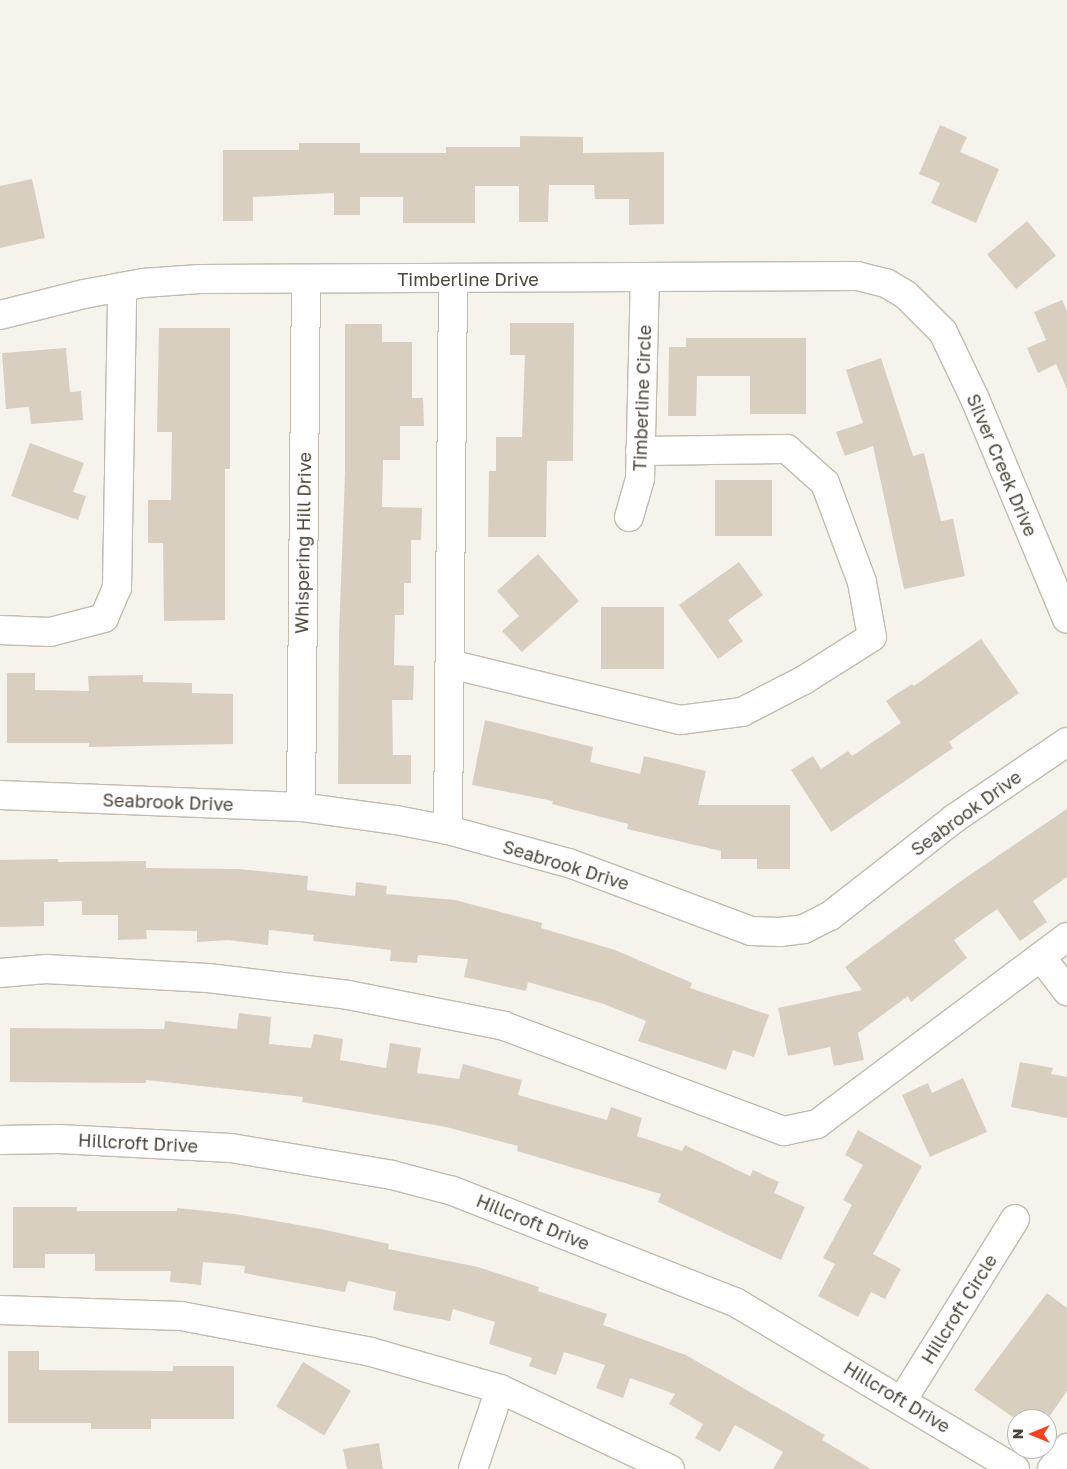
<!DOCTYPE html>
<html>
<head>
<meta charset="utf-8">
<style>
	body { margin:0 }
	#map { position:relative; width:1067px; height:1469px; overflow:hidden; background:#f6f3ec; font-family:"Golos Text",sans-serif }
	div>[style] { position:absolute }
	.building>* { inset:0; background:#d8cfc1; transform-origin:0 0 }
	.roads { filter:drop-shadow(1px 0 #c2bbae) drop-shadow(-1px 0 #c2bbae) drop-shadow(0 1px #c2bbae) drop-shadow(0 -1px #c2bbae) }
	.minor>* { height:28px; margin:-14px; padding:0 14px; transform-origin:14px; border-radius:14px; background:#fff }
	span { translate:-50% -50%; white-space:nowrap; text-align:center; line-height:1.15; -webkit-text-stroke:4.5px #fff; paint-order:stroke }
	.street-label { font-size:18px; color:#4b4439 }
	.north { position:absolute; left:1007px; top:1409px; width:50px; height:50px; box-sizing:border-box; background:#fff; border:1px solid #b7b4b0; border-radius:50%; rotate:270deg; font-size:14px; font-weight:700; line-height:20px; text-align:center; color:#4b4439 }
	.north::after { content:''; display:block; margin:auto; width:18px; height:22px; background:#fc3f1d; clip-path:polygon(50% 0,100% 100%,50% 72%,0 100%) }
</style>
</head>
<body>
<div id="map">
	<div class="building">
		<i style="clip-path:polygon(940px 125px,967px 137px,960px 152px,999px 169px,976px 223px,931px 203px,940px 183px,919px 174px)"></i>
		<i style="clip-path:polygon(520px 136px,583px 137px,583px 153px,664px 152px,664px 224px,629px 225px,629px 199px,595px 199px,594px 185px,549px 185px,548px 222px,519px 222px,519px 186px,475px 186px,475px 223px,403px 223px,403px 197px,360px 197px,360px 215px,334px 215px,334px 193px,253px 197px,253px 221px,223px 221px,223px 150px,299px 150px,299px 143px,360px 143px,360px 153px,446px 153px,446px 147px,520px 147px)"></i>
		<i style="clip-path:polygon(32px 179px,45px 238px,0 248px,0 186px)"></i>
		<i style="left:1027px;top:221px;width:45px;height:52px;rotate:50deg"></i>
		<i style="clip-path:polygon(1062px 300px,1067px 311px,1067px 389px,1056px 364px,1038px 373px,1027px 348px,1046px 340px,1034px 312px)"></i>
		<i style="clip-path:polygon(510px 323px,574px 323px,573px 461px,547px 461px,546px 537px,488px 537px,489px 471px,496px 471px,496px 437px,522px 437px,525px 355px,510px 355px)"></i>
		<i style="clip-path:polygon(345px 324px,382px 324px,382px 342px,412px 342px,412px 398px,423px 398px,424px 426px,400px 426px,400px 460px,383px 460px,382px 507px,422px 508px,421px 540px,411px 540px,411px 583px,404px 583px,404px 615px,395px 615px,394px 665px,414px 666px,413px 700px,392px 700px,393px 755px,411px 755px,411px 784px,338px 784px,339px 634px,345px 474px)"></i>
		<i style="clip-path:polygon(159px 328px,230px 328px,230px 469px,225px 469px,225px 620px,164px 621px,163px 543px,148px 543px,148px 500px,171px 500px,172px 432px,157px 432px)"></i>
		<i style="clip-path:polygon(686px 338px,806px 338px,806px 414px,750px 414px,750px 376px,697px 376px,696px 416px,668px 416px,669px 347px,686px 347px)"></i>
		<i style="clip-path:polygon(66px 348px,70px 392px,81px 391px,83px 420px,31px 424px,29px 407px,6px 409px,2px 353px)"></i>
		<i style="clip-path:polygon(881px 358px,913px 456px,924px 453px,941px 521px,953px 519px,965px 576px,904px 589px,873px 446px,845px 456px,836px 432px,863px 423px,846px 370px)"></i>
		<i style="clip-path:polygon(30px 443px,84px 463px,73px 492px,86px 496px,78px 520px,11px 496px)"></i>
		<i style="left:715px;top:480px;width:57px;height:56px"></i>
		<i style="clip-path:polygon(538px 554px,579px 601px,522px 652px,502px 631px,519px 616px,497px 591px)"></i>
		<i style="clip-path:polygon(739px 562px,763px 595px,728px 620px,743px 641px,718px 659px,679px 605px)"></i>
		<i style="left:601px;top:607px;width:63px;height:62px"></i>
		<i style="clip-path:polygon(981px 639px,1019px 693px,949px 742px,953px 748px,831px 832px,791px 770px,813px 756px,821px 769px,848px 751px,852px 756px,901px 723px,886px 701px,912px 684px,914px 686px)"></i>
		<i style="clip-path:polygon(7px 673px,35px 673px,35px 690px,89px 691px,88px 676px,143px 675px,143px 682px,192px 683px,192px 693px,233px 694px,233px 744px,89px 747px,89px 743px,7px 743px)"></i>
		<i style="clip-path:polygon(485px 720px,593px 747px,590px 762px,640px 774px,644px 756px,706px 771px,698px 805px,790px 805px,790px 869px,757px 869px,757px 859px,721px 859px,721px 851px,627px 829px,628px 824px,552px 804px,553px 801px,472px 785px)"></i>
		<i style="clip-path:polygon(1067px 809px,1067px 877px,1033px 901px,1047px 922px,1020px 941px,997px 909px,954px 940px,967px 958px,911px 1002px,908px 996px,858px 1033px,864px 1060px,834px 1066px,830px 1047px,788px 1056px,778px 1008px,862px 990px,845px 967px,958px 883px)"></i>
		<i style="clip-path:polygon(58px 859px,58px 862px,146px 861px,146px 868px,238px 869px,308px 876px,307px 890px,355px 896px,356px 882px,387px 886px,386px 894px,455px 900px,542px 923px,541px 928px,615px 950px,692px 983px,690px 988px,769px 1015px,754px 1057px,733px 1050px,726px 1070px,638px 1041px,646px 1021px,604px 1004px,528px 982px,526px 991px,464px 977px,468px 959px,418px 955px,417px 963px,390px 961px,391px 950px,313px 941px,314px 935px,269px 930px,268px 945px,228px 940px,197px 942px,197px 931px,146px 930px,147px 939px,118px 940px,118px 915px,82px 915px,82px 901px,44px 902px,44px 926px,0 927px,0 860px)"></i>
		<i style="clip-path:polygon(239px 1013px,271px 1017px,269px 1044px,311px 1048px,314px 1034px,343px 1039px,340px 1060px,386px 1068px,390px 1043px,421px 1048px,417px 1073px,459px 1079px,463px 1064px,522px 1080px,518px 1095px,607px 1120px,611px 1107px,642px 1118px,637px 1136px,682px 1151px,685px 1145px,750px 1176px,753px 1170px,779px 1182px,774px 1193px,805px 1207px,781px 1260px,658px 1202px,661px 1194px,517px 1151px,518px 1146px,446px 1127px,302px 1102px,303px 1097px,146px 1080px,146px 1083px,10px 1082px,10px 1028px,164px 1029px,165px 1021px,237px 1029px)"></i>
		<i style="clip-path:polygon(1020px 1062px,1053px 1068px,1051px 1074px,1067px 1077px,1067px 1118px,1011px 1107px)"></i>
		<i style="clip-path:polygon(963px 1078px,987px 1132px,930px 1157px,902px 1095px,928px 1083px,932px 1093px)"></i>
		<i style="clip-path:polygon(858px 1130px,922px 1166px,873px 1254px,901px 1269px,885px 1299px,871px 1292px,858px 1317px,818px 1296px,835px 1264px,823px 1258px,852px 1205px,843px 1200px,863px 1165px,845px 1155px)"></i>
		<i style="clip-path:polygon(13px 1207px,77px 1207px,77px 1211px,177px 1211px,177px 1208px,235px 1214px,321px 1229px,389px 1244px,388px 1249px,478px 1267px,539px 1287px,538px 1291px,607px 1314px,603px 1325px,686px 1355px,825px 1435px,822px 1440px,871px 1469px,773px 1469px,783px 1452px,735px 1425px,720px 1452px,695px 1438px,703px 1424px,669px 1404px,675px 1394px,630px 1378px,623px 1398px,596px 1388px,605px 1365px,564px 1352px,556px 1375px,529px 1366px,532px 1358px,489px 1344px,495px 1322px,453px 1309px,450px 1321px,393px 1310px,396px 1292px,348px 1281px,345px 1292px,244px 1273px,245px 1266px,203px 1262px,201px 1285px,170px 1282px,171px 1271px,95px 1271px,95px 1254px,45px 1254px,45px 1268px,13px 1268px)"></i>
		<i style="clip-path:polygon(1047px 1293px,1067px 1308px,1067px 1391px,1047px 1420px,1017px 1420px,974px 1390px)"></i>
		<i style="clip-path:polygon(8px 1351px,39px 1351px,39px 1370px,173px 1371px,173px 1366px,234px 1366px,234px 1419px,151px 1419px,151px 1429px,91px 1429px,91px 1423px,8px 1423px)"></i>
		<i style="left:303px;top:1362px;width:56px;height:52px;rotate:31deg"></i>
		<i style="clip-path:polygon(379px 1443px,383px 1469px,347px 1469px,343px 1449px)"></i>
	</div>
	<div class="roads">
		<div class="minor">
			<i style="left:0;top:315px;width:87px;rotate:-14deg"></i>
			<i style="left:84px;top:294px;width:60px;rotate:-10.6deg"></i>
			<i style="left:143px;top:283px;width:57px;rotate:-4deg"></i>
			<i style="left:200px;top:279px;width:657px;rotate:-0.26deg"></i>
			<i style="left:857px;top:276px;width:30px;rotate:14deg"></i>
			<i style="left:886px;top:283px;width:23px;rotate:31deg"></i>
			<i style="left:906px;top:295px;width:52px;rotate:45deg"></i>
			<i style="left:943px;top:332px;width:74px;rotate:64.5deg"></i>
			<i style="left:975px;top:399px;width:238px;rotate:67.3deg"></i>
			<i style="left:629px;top:517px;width:40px;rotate:-74deg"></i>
			<i style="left:640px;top:479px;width:200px;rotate:-88.6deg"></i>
			<i style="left:0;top:630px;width:50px;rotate:2.3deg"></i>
			<i style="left:50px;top:632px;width:56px;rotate:-14.5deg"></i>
			<i style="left:104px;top:618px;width:33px;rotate:-67deg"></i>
			<i style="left:117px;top:588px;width:301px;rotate:-89deg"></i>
			<i style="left:450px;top:664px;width:237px;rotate:13.7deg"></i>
			<i style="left:680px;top:720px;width:63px;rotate:-7.4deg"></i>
			<i style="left:742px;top:712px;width:70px;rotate:-27.3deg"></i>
			<i style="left:804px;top:680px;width:80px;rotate:-32.3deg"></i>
			<i style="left:872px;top:637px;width:56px;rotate:-100.3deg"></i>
			<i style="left:862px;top:582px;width:106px;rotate:-110.5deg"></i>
			<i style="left:825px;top:483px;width:51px;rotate:-138.2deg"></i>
			<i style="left:787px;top:449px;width:147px;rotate:179.2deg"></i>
			<i style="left:0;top:795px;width:301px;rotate:2.3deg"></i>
			<i style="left:301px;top:807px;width:96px;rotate:7.8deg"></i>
			<i style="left:396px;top:820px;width:53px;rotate:10.9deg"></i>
			<i style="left:448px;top:830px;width:125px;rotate:15.3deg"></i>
			<i style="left:569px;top:863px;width:194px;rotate:20.5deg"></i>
			<i style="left:751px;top:931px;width:29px;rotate:2deg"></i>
			<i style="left:780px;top:932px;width:24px;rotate:-7deg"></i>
			<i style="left:804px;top:929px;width:29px;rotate:-27deg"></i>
			<i style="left:830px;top:916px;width:159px;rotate:-38.1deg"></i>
			<i style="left:955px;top:818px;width:135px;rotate:-34.2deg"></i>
			<i style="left:301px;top:807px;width:528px;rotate:-89.46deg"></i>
			<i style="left:448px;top:830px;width:551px;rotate:-89.48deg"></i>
			<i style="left:1041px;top:957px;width:43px;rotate:52.6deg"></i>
			<i style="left:0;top:973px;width:46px;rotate:-5deg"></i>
			<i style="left:46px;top:969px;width:162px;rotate:3.2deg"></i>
			<i style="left:208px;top:978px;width:141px;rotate:6.9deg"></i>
			<i style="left:348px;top:995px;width:159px;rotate:11.2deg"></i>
			<i style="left:504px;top:1026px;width:299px;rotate:20.6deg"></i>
			<i style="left:784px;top:1131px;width:34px;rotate:-12deg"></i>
			<i style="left:817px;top:1124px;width:312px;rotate:-36.8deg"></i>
			<i style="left:0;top:1140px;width:59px;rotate:-1deg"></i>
			<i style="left:59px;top:1139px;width:172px;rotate:3deg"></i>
			<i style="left:231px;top:1148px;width:163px;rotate:9.5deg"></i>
			<i style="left:392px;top:1175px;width:63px;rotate:14.7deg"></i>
			<i style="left:453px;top:1191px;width:303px;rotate:21.5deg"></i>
			<i style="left:735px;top:1302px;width:326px;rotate:30.8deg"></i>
			<i style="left:0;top:1310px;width:181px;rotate:1.9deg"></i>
			<i style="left:181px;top:1316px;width:193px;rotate:10.7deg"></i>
			<i style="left:371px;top:1352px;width:134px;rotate:16deg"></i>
			<i style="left:500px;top:1389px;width:188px;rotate:25.2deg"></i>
			<i style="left:903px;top:1399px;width:212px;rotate:-58.1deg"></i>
			<i style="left:473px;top:1469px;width:84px;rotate:-71.4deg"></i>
			<i style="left:1052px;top:1469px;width:26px;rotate:-54deg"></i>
		</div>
	</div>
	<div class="street-label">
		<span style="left:468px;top:279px">Timberline Drive</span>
		<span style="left:642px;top:398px;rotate:-88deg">Timberline Circle</span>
		<span style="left:1002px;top:465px;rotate:67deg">Silver Creek Drive</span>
		<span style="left:303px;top:543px;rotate:-89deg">Whispering Hill Drive</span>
		<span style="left:168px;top:802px;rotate:2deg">Seabrook Drive</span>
		<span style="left:966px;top:813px;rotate:-36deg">Seabrook Drive</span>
		<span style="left:566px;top:865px;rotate:17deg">Seabrook Drive</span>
		<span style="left:138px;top:1143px;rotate:3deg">Hillcroft Drive</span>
		<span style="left:533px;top:1222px;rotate:22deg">Hillcroft Drive</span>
		<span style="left:959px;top:1309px;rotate:-58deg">Hillcroft Circle</span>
		<span style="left:897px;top:1397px;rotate:31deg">Hillcroft Drive</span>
	</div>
	<div class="north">N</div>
</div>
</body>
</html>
